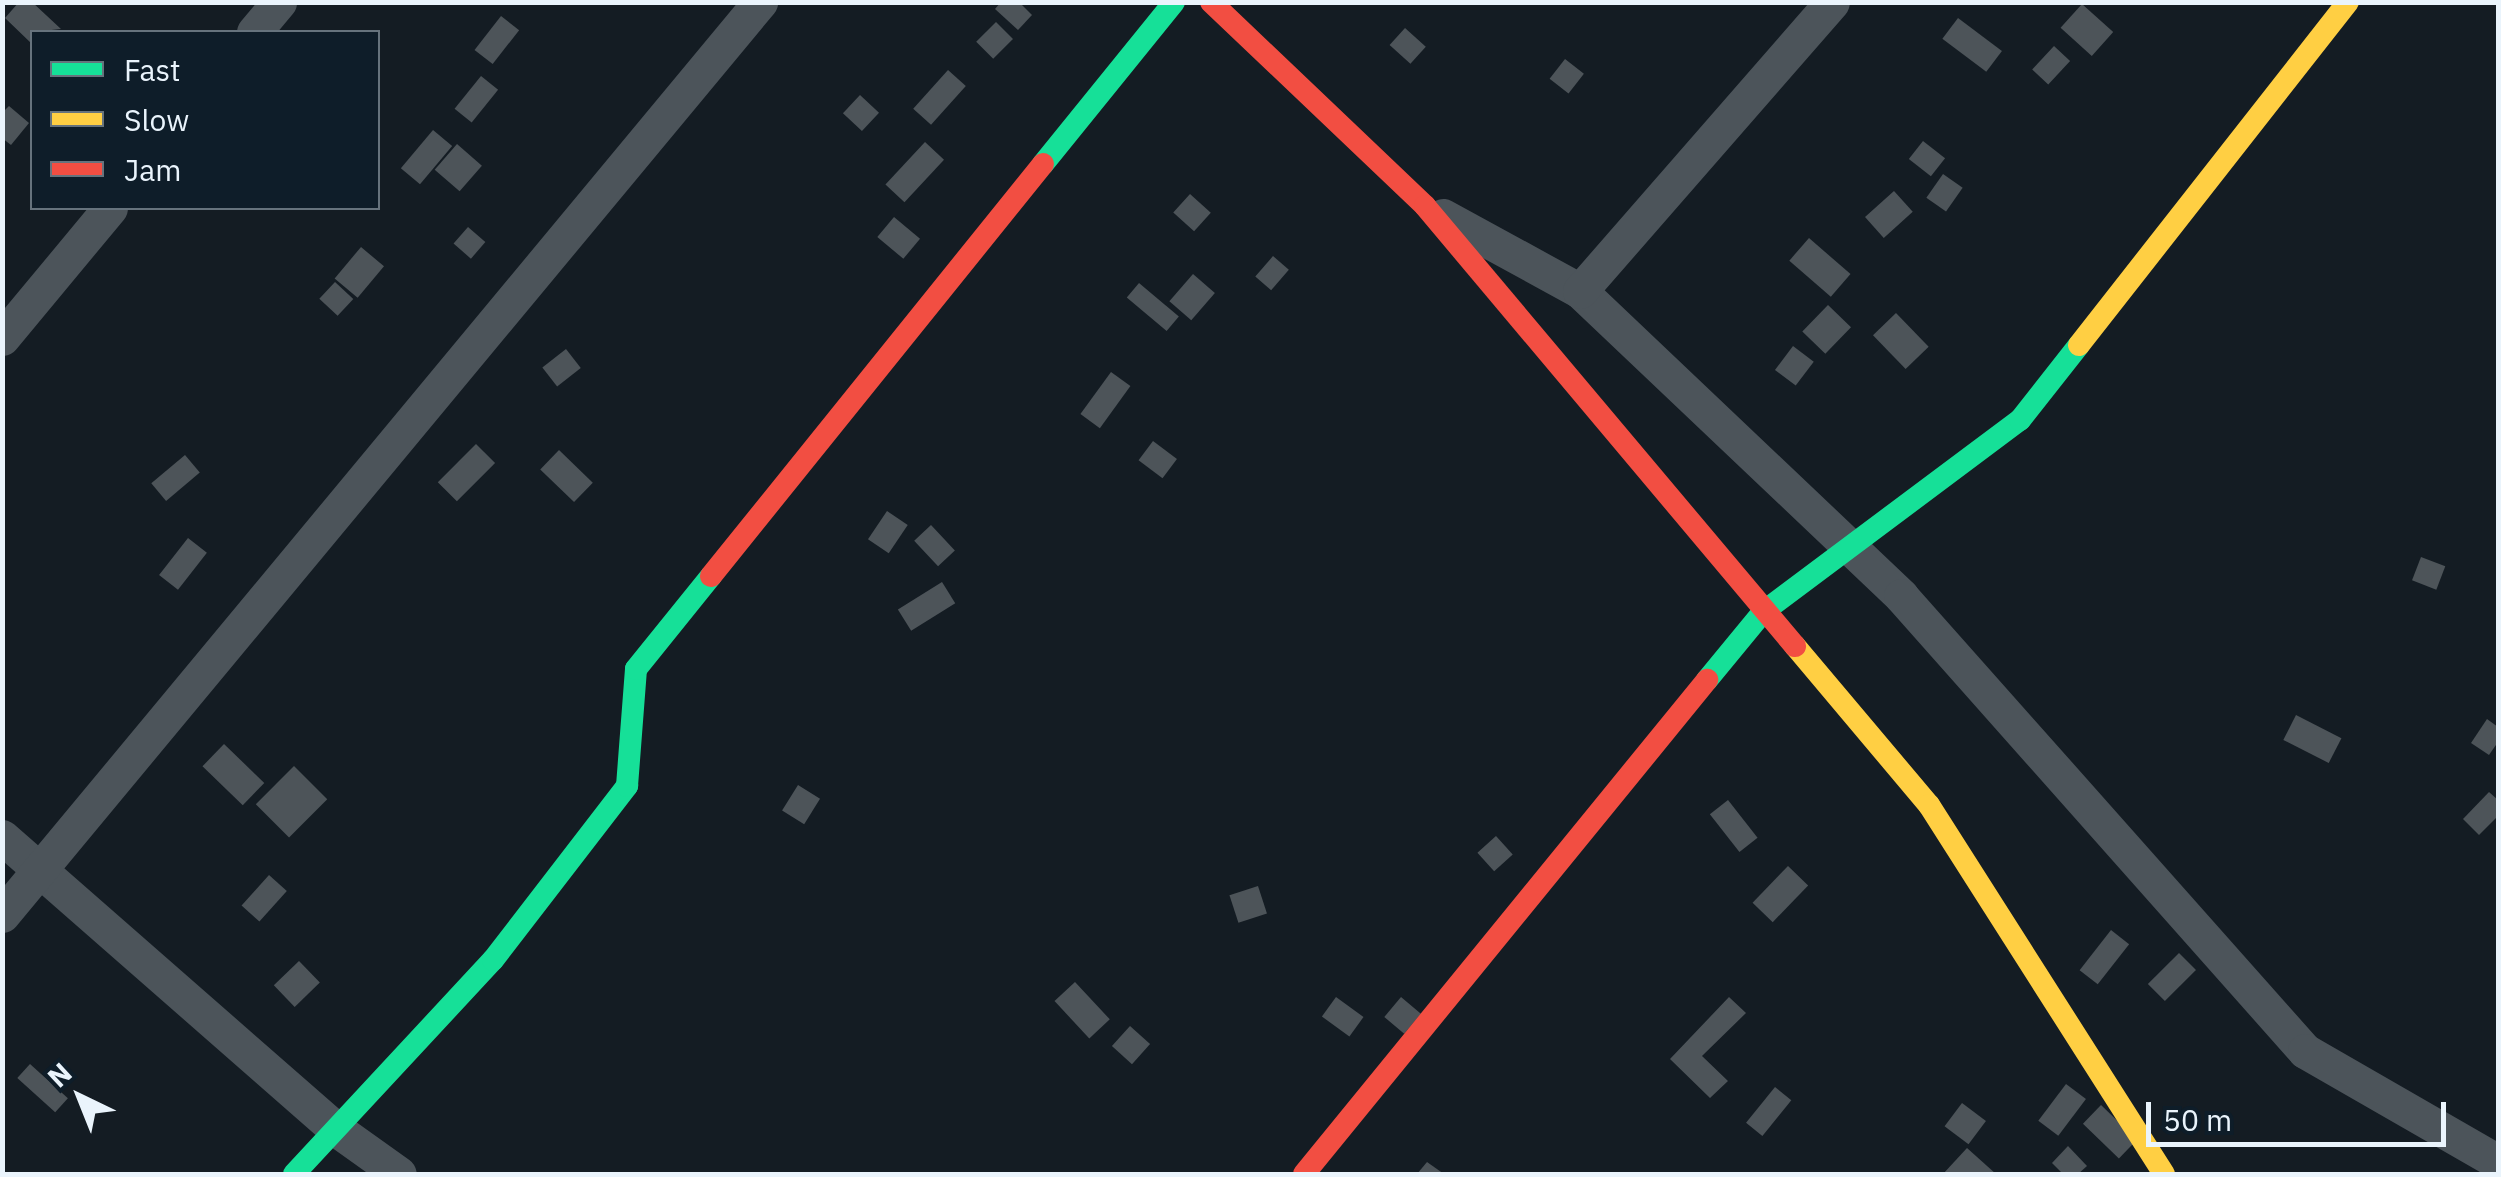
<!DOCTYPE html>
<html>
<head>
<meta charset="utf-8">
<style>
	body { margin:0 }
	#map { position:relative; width:2501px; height:1177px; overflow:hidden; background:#141c23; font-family:"IBM Plex Sans",sans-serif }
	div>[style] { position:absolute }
	.building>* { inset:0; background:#4d5459; transform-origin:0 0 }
	.street>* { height:35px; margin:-17.5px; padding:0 17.5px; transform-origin:17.5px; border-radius:17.5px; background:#4c545a }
	.fast>* { height:22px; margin:-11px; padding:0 11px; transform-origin:11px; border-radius:11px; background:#16e098 }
	.slow>* { height:22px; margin:-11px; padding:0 11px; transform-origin:11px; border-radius:11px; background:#ffcf43 }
	.jam>* { height:22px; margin:-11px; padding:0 11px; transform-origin:11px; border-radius:11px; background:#f24e42 }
	span { translate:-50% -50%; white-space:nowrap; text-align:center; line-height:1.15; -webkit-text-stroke:9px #0e1d29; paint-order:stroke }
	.frame { position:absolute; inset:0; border:5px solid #eaf4fc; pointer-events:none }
	.legend { position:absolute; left:30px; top:30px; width:350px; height:180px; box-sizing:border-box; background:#0e1d29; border:2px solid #66737d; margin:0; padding:12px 18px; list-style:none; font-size:30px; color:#eaf4fc }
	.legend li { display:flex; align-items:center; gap:20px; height:50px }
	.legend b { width:50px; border:2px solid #66737d }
	.north { position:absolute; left:30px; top:1047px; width:100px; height:100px; -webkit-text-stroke:8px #0e1d29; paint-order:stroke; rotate:317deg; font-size:28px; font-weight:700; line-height:40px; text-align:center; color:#eaf4fc }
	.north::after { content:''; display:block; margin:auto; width:35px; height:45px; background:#eaf4fc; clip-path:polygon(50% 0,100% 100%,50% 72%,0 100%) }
	.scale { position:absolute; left:2146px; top:1102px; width:300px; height:45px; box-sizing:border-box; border:5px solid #eaf4fc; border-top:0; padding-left:12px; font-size:30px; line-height:35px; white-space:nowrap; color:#eaf4fc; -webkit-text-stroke:8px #0e1d29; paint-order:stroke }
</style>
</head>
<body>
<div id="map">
	<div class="building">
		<i style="clip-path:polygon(19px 2px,32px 2px,61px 29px,32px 32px,32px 44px,5px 18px)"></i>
		<i style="clip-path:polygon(1001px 2px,1019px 2px,1032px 15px,1018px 30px,995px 9px)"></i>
		<i style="left:2082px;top:4px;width:42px;height:32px;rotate:42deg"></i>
		<i style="left:501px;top:16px;width:23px;height:43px;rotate:38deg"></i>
		<i style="left:1958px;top:18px;width:55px;height:26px;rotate:37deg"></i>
		<i style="left:996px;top:22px;width:24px;height:28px;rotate:45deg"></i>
		<i style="left:1405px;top:28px;width:28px;height:23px;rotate:42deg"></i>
		<i style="left:2054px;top:46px;width:22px;height:32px;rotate:43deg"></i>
		<i style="left:1565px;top:59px;width:24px;height:25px;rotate:38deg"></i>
		<i style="left:948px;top:70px;width:24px;height:52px;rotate:42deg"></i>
		<i style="left:481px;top:76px;width:22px;height:42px;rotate:39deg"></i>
		<i style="left:860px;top:95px;width:26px;height:25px;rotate:43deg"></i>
		<i style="clip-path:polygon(9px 106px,29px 123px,11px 145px,2px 138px,2px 113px)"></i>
		<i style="left:433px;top:130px;width:25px;height:50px;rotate:40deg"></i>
		<i style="left:1923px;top:141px;width:28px;height:23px;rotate:38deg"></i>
		<i style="left:925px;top:142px;width:26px;height:58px;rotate:43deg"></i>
		<i style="left:457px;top:144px;width:33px;height:34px;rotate:41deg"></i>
		<i style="left:1943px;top:174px;width:24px;height:29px;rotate:35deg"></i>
		<i style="left:1894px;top:191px;width:28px;height:39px;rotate:48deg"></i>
		<i style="left:1190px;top:194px;width:28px;height:25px;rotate:42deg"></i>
		<i style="left:894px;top:217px;width:34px;height:26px;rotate:40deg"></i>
		<i style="left:468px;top:227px;width:23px;height:22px;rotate:41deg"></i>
		<i style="left:1809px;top:238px;width:55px;height:30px;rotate:41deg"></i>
		<i style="left:361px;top:247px;width:30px;height:41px;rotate:40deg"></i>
		<i style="left:1273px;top:256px;width:21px;height:27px;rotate:41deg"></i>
		<i style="left:1193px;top:274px;width:29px;height:36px;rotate:41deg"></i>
		<i style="left:335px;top:282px;width:25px;height:23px;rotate:43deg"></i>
		<i style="left:1139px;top:283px;width:52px;height:19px;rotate:40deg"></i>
		<i style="left:1828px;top:305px;width:32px;height:37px;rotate:44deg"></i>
		<i style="left:1896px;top:313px;width:47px;height:32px;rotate:46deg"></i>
		<i style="left:1793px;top:346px;width:26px;height:30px;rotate:37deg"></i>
		<i style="left:566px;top:349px;width:24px;height:30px;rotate:52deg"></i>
		<i style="left:1111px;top:372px;width:24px;height:52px;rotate:36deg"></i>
		<i style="left:1153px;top:441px;width:30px;height:24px;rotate:37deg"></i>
		<i style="left:476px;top:444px;width:27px;height:54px;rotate:45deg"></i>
		<i style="left:559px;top:450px;width:47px;height:27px;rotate:44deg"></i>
		<i style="left:185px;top:455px;width:23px;height:44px;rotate:50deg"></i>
		<i style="left:887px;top:511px;width:25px;height:34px;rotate:34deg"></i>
		<i style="left:931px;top:525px;width:35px;height:23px;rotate:47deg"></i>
		<i style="left:188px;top:538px;width:24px;height:47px;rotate:38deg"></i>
		<i style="left:2421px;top:557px;width:26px;height:25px;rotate:21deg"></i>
		<i style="left:942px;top:582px;width:25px;height:52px;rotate:58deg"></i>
		<i style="left:2296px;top:715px;width:51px;height:28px;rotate:27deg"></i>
		<i style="clip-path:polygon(2487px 719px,2498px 727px,2498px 742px,2489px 755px,2471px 743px)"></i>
		<i style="left:224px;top:744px;width:56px;height:31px;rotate:44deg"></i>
		<i style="left:294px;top:766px;width:47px;height:54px;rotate:45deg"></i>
		<i style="left:798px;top:785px;width:26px;height:30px;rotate:32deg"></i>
		<i style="clip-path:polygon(2489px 792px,2498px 800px,2498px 816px,2479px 835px,2463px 819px)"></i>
		<i style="left:1728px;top:800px;width:48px;height:23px;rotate:52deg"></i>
		<i style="left:1496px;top:836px;width:25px;height:25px;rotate:48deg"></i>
		<i style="left:1788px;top:866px;width:28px;height:51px;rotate:44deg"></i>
		<i style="left:269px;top:875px;width:24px;height:41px;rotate:42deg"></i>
		<i style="left:1258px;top:886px;width:29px;height:30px;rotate:72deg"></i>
		<i style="left:2111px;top:930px;width:23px;height:51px;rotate:38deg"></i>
		<i style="left:2179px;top:953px;width:24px;height:44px;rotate:45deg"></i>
		<i style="left:299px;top:961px;width:30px;height:35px;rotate:46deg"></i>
		<i style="left:1075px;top:982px;width:51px;height:28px;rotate:47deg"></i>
		<i style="left:1336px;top:997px;width:34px;height:24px;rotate:36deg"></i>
		<i style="left:1401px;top:997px;width:26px;height:26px;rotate:40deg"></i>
		<i style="clip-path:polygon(1729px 997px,1746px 1013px,1702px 1056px,1728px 1081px,1710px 1098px,1670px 1059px)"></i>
		<i style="left:1130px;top:1026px;width:27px;height:27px;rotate:42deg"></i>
		<i style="left:30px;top:1064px;width:51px;height:19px;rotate:42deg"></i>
		<i style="left:2066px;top:1084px;width:25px;height:46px;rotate:37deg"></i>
		<i style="left:1775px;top:1087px;width:21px;height:46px;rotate:39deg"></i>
		<i style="left:1962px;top:1103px;width:30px;height:29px;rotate:37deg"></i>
		<i style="left:2101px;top:1105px;width:50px;height:26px;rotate:44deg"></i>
		<i style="clip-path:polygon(2068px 1146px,2087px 1166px,2078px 1174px,2063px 1174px,2052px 1163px)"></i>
		<i style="clip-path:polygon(1967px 1148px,1996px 1174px,1943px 1174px)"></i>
		<i style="clip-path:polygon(1427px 1162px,1444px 1174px,1417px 1174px)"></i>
	</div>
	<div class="street">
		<i style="left:254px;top:32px;width:39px;rotate:-50deg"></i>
		<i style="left:1443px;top:216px;width:156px;rotate:28.7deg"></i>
		<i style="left:1580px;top:291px;width:443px;rotate:43.5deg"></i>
		<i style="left:1901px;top:596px;width:608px;rotate:48.4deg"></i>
		<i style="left:2305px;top:1051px;width:223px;rotate:29.9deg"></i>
		<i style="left:1580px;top:291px;width:383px;rotate:-48.9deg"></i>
		<i style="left:2px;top:338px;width:169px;rotate:-50.3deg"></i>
		<i style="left:2px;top:837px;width:444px;rotate:41.2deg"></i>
		<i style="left:336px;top:1129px;width:77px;rotate:35.5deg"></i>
		<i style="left:2px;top:915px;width:1187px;rotate:-50.3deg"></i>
	</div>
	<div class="fast">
		<i style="left:1043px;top:164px;width:208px;rotate:-51deg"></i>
		<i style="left:1707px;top:680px;width:88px;rotate:-50.5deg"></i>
		<i style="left:1763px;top:612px;width:321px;rotate:-36.8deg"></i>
		<i style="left:2020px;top:420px;width:95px;rotate:-51.8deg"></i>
		<i style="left:294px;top:1174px;width:292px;rotate:-47.1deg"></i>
		<i style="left:493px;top:960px;width:220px;rotate:-52.4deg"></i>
		<i style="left:627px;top:786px;width:117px;rotate:-85.6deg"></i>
		<i style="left:636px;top:669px;width:119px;rotate:-51.1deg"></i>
	</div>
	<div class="slow">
		<i style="left:2079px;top:345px;width:436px;rotate:-51.9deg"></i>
		<i style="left:1795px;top:646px;width:208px;rotate:49.9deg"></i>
		<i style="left:1929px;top:805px;width:437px;rotate:57.5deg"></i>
	</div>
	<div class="jam">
		<i style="left:1211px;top:2px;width:296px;rotate:43.6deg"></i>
		<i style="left:1425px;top:206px;width:575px;rotate:49.94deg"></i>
		<i style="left:711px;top:576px;width:529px;rotate:-51.14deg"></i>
		<i style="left:1304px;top:1174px;width:638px;rotate:-50.79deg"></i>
	</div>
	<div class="frame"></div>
	<ul class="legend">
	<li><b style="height:12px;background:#16e098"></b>Fast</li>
	<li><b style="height:12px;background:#ffcf43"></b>Slow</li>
	<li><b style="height:12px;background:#f24e42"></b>Jam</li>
	</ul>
	<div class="north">N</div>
	<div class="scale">50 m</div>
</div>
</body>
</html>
